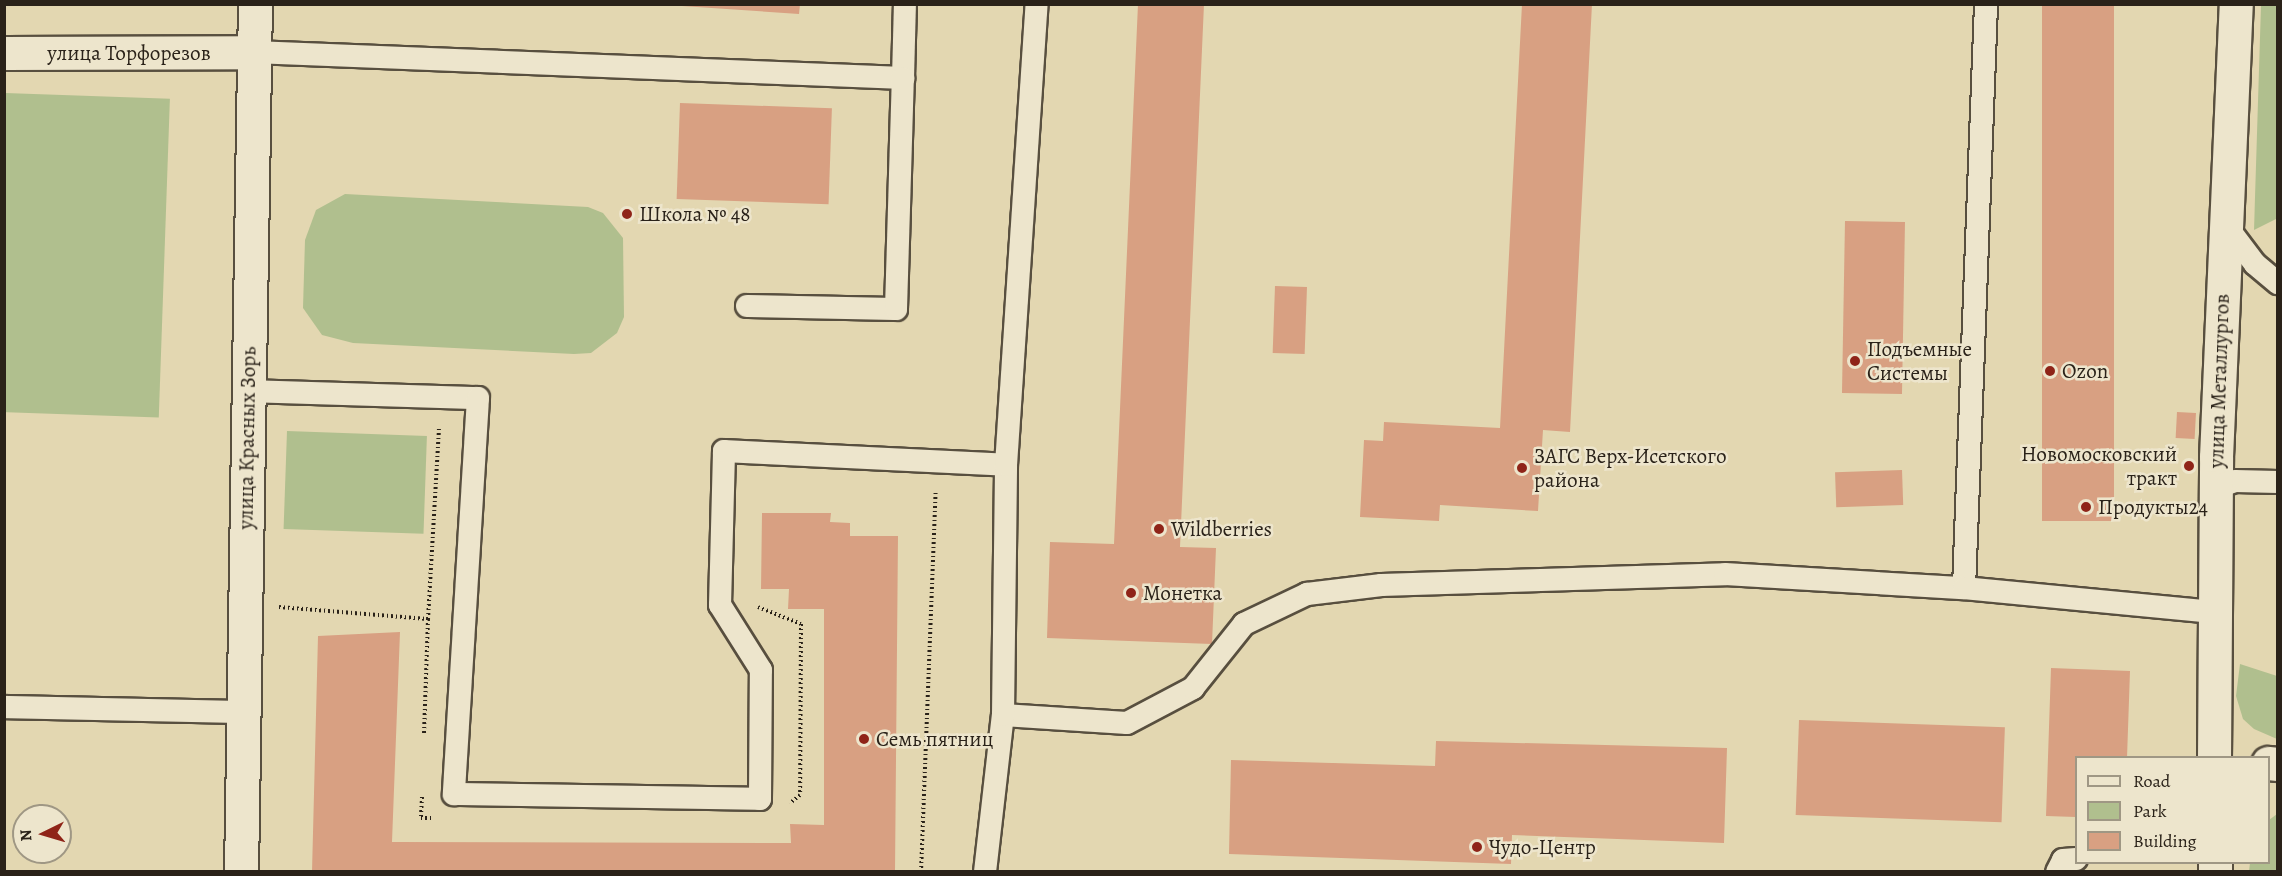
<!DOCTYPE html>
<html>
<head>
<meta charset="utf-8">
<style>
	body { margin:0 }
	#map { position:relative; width:2282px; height:876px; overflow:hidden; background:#e3d7b1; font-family:Alegreya,serif }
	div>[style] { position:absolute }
	.green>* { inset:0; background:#b0bf8e; transform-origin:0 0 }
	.building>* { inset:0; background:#d8a082; transform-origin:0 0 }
	.path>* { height:4px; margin-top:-2px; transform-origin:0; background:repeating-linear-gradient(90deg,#2a2219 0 1.5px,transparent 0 4.5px) }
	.roads { filter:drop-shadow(2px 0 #584f3f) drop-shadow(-2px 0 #584f3f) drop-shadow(0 2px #584f3f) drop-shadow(0 -2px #584f3f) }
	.lane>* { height:22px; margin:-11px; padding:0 11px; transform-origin:11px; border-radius:11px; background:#ede5cc }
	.street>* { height:33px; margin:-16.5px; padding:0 16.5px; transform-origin:16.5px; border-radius:16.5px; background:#ede5cc }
	.dots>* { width:16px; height:16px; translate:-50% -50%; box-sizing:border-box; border:3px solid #ede5cc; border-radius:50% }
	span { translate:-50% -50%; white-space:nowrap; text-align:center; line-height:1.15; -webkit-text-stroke:5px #ede5cc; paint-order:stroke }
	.street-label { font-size:21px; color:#2a2219 }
	.poi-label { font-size:21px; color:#2a2219 }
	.left { translate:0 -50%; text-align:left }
	.right { translate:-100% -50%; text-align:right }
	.frame { position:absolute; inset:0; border:6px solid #2a2219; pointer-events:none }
	.legend { position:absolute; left:2075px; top:756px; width:195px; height:108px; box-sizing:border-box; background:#ede5cc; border:2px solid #9f9784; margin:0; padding:8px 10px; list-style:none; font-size:18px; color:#2a2219 }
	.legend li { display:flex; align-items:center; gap:12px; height:30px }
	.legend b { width:30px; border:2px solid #9f9784 }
	.north { position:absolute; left:12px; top:804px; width:60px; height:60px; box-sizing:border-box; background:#ede5cc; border:2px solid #9f9784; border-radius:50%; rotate:265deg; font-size:16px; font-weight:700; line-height:24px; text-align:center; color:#2a2219 }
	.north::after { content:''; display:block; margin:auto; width:21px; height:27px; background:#8f2418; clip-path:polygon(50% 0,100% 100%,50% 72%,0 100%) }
</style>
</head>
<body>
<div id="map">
	<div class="green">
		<i style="clip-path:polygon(2261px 5px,2277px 5px,2278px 218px,2254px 230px)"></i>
		<i style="left:5px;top:93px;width:165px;height:319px;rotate:2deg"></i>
		<i style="clip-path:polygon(345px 194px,588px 207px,603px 213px,623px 238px,624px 317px,617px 333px,591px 353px,574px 354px,353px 343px,322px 335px,303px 308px,305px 240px,316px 210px)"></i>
		<i style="left:287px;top:431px;width:140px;height:98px;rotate:2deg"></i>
		<i style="clip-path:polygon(2240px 664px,2277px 676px,2277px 739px,2254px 729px,2243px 719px,2236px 696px)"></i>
		<i style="clip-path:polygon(2277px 814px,2277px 871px,2249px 871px,2250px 863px,2268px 862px,2269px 820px)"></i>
	</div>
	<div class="building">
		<i style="clip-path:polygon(652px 4px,800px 4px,799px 14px)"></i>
		<i style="clip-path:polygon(1138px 4px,1204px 4px,1180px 547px,1216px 548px,1212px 644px,1047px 638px,1050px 542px,1114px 544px)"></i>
		<i style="clip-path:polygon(1522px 4px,1592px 4px,1570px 432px,1543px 430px,1538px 511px,1440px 505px,1439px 521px,1360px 517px,1364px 440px,1383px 441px,1384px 422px,1500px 428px)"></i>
		<i style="left:2042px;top:4px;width:72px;height:517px"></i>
		<i style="left:680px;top:103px;width:152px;height:96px;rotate:2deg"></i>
		<i style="left:1845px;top:221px;width:60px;height:172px;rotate:1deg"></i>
		<i style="left:1275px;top:286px;width:32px;height:67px;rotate:2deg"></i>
		<i style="left:2177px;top:412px;width:19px;height:26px;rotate:3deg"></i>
		<i style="left:1902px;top:470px;width:35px;height:67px;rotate:88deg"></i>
		<i style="clip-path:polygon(762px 513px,831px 513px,830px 522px,850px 523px,850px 536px,898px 536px,895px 872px,312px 872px,318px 636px,400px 632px,392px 842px,791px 843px,790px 824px,824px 825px,824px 609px,788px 609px,789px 589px,761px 589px)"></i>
		<i style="clip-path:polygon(2051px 668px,2130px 671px,2127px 758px,2076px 758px,2076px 817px,2046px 816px)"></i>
		<i style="left:1799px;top:720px;width:206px;height:95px;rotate:2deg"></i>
		<i style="clip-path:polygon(1436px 741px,1727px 748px,1724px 843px,1512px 835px,1511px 864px,1229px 854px,1231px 760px,1435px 766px)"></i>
	</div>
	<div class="path">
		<i style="left:279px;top:607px;width:149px;rotate:4.6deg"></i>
		<i style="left:428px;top:619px;width:117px;rotate:92deg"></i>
		<i style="left:758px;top:607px;width:46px;rotate:21.6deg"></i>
		<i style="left:801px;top:624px;width:171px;rotate:90.3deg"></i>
		<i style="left:800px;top:795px;width:13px;rotate:141deg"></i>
		<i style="left:428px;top:619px;width:191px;rotate:-86.7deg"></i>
		<i style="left:422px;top:797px;width:21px;rotate:93deg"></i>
		<i style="left:421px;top:818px;width:13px"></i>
		<i style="left:921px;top:872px;width:382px;rotate:-87.8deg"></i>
	</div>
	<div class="roads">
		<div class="lane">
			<i style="left:253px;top:52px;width:651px;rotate:2.29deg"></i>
			<i style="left:903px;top:78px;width:74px;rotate:-88.5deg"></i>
			<i style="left:2227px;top:227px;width:46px;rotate:52.9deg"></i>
			<i style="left:2255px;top:264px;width:30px;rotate:40deg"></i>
			<i style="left:747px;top:306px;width:149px;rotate:1.2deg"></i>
			<i style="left:896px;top:309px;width:231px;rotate:-88.3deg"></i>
			<i style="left:249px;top:391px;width:229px;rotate:1.8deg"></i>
			<i style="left:478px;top:398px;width:397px;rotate:93.5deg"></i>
			<i style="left:454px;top:794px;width:306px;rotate:0.9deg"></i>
			<i style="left:760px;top:799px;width:129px;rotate:-89.6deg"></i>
			<i style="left:761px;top:670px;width:77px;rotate:-122.2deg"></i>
			<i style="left:720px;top:605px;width:154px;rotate:-88.5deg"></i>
			<i style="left:724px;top:451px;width:282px;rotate:2.8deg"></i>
			<i style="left:2215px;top:488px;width:21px;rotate:-19deg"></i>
			<i style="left:2235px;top:481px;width:43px;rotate:1.3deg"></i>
			<i style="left:1964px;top:588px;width:584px;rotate:-87.84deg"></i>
			<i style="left:4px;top:707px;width:237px;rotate:1.2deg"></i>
			<i style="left:1003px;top:715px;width:124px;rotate:3.7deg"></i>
			<i style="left:1127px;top:723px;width:75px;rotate:-27.9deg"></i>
			<i style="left:1193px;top:688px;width:82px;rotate:-51.4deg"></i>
			<i style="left:1244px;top:624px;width:70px;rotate:-25.5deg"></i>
			<i style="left:1307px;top:594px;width:75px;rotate:-6.9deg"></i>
			<i style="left:1381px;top:585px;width:344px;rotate:-1.8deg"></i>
			<i style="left:1725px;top:574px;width:239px;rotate:3.4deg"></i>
			<i style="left:1964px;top:588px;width:250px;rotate:5.5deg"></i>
			<i style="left:985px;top:872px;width:158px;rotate:-83.5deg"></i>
			<i style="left:1003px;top:715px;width:250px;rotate:-89.3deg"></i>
			<i style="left:1006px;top:465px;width:462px;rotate:-86.2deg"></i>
			<i style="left:2057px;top:872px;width:13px;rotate:-63deg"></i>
			<i style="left:2063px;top:860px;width:13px;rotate:-4deg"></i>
		</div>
		<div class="street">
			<i style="left:4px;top:53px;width:249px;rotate:-0.2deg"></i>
			<i style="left:2214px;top:758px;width:301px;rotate:-89.6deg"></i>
			<i style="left:2216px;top:457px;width:453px;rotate:-87.5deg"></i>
			<i style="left:2268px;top:763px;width:10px;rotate:6deg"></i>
			<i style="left:2215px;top:862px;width:10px;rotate:90deg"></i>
			<i style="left:241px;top:872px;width:868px;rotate:-89.08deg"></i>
		</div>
	</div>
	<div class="dots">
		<i style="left:627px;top:214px;background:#8f2418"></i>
		<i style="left:1855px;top:361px;background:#8f2418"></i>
		<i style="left:2050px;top:371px;background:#8f2418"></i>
		<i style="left:2189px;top:466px;background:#8f2418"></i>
		<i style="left:1522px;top:468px;background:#8f2418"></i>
		<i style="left:2086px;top:507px;background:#8f2418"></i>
		<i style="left:1159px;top:529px;background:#8f2418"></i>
		<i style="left:1131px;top:593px;background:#8f2418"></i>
		<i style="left:864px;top:739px;background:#8f2418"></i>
		<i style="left:1477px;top:847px;background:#8f2418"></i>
	</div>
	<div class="street-label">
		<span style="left:129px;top:53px">улица Торфорезов</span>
		<span style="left:2219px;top:381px;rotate:-88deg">улица Металлургов</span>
		<span style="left:247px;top:438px;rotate:-89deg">улица Красных Зорь</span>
	</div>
	<div class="poi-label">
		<span class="left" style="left:639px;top:214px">Школа № 48</span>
		<span class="left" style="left:1867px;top:361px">Подъемные<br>Системы</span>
		<span class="left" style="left:2062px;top:371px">Ozon</span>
		<span class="right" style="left:2177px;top:466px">Новомосковский<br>тракт</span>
		<span class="left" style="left:1534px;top:468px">ЗАГС Верх-Исетского<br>района</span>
		<span class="left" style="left:2098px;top:507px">Продукты24</span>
		<span class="left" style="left:1171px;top:529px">Wildberries</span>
		<span class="left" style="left:1143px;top:593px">Монетка</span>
		<span class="left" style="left:876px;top:739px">Семь пятниц</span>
		<span class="left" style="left:1489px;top:847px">Чудо-Центр</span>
	</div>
	<div class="frame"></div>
	<ul class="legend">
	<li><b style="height:8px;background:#ede5cc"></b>Road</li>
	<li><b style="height:16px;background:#b0bf8e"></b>Park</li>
	<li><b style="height:16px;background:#d8a082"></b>Building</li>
	</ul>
	<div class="north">N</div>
</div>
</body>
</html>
